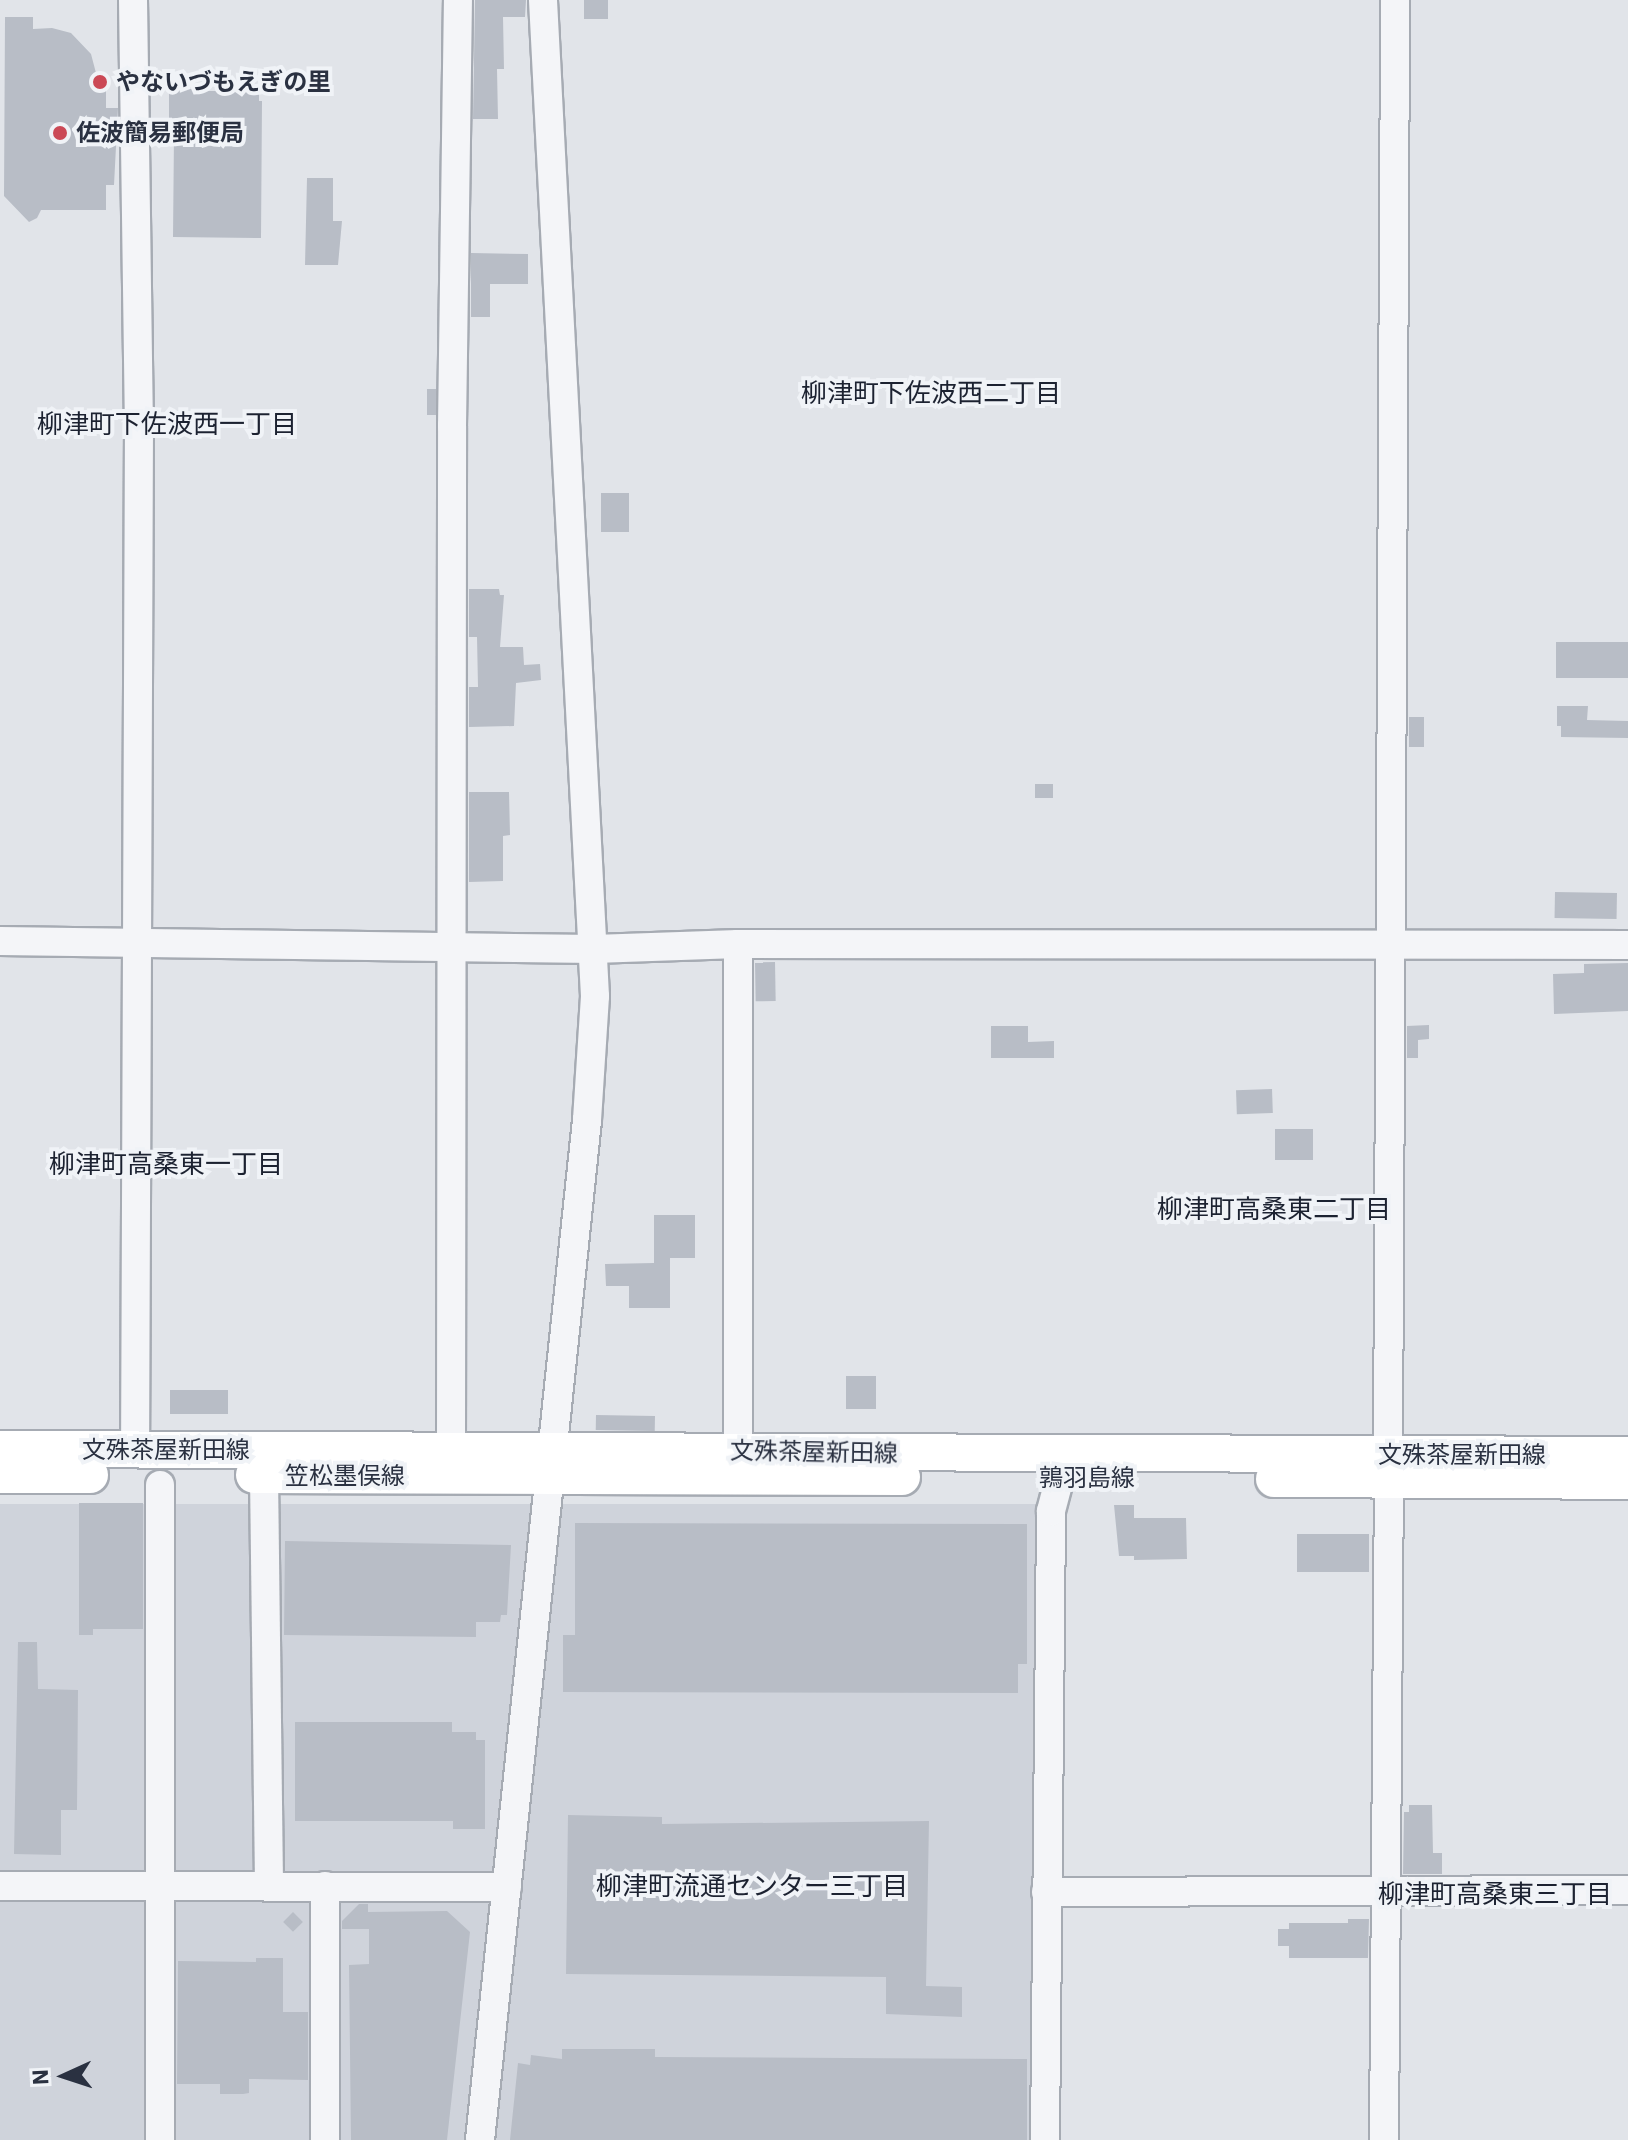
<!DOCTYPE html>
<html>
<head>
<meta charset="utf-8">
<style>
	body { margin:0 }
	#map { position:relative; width:1628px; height:2140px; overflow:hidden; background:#e1e4e9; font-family:"IBM Plex Sans","Noto Sans JP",sans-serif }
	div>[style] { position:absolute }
	.built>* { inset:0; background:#cfd3db; transform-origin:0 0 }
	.building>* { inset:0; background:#b8bdc6; transform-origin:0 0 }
	.roads { filter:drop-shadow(2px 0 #a6abb3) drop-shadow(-2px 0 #a6abb3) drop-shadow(0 2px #a6abb3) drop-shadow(0 -2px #a6abb3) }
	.minor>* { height:28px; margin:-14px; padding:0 14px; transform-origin:14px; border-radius:14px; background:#f4f5f8 }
	.major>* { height:36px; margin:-18px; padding:0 18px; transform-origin:18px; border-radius:18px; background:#fff }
	.dots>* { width:22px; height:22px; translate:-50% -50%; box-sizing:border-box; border:4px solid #f0f3f7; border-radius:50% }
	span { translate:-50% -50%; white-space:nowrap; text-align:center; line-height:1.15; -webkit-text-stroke:8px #f0f3f7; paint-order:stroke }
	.poi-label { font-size:24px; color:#2a3141; font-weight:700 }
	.left { translate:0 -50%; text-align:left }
	.street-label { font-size:24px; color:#2a3141 }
	.neighbourhood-label { font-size:26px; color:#1c2231 }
	.north { position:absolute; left:24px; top:2036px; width:80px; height:80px; -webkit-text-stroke:6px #f0f3f7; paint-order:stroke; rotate:267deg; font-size:22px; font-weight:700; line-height:32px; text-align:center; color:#2a3141 }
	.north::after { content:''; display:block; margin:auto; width:28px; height:36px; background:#2a3141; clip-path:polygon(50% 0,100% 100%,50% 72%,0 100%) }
</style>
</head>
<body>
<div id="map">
	<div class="built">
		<i style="left:1036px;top:1504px;width:636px;height:1036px;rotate:90deg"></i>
	</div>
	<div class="building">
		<i style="clip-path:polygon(475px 0,526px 0,525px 17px,503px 17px,504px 69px,497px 69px,498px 119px,473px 119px)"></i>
		<i style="left:584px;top:0;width:24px;height:19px"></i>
		<i style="clip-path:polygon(5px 17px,33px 17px,33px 29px,52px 28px,71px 33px,91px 54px,96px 73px,95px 89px,106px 89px,106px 108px,118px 108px,114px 185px,106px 185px,106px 210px,41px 210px,37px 218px,29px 222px,4px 196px)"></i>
		<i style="clip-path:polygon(169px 87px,196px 87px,196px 91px,259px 91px,259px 101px,262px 101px,261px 238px,173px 237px,174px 134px,169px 134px)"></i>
		<i style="clip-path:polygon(307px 178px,333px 178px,333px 221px,342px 221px,338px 265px,305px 265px)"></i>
		<i style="clip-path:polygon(471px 253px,528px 254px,528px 284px,490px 284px,490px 317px,471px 317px)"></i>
		<i style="left:427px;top:389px;width:9px;height:26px"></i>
		<i style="left:629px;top:493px;width:39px;height:28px;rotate:90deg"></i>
		<i style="clip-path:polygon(469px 589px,499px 589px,500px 595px,504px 595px,500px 647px,523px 647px,524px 665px,540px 664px,541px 680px,516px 683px,514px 726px,469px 727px,469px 687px,478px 687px,477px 637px,469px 637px)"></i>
		<i style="left:1556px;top:642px;width:72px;height:36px"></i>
		<i style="clip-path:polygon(1557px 706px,1588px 706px,1587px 720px,1628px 721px,1628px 738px,1561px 737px,1561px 726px,1557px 726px)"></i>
		<i style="left:1409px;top:717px;width:15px;height:30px"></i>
		<i style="left:1053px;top:784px;width:14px;height:18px;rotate:90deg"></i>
		<i style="clip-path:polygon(469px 792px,509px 792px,510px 835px,503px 836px,503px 881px,469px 882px)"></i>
		<i style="left:1555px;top:892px;width:62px;height:26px;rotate:1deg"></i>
		<i style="left:775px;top:962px;width:39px;height:20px;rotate:89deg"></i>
		<i style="clip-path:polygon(1628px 963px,1628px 1011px,1554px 1014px,1553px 974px,1584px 973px,1584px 964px)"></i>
		<i style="clip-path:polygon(1429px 1025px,1429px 1039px,1418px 1040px,1418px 1058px,1407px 1058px,1407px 1026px)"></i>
		<i style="clip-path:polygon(991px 1026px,1028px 1026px,1028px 1042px,1054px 1041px,1054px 1058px,991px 1058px)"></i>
		<i style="left:1272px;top:1089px;width:24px;height:36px;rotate:88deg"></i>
		<i style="left:1275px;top:1129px;width:38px;height:31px"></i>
		<i style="clip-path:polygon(654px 1215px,695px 1215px,695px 1258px,670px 1258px,670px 1308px,629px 1308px,629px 1286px,606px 1286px,605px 1264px,654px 1263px)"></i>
		<i style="left:846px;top:1376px;width:30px;height:33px"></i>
		<i style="left:170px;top:1390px;width:58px;height:24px"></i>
		<i style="left:596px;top:1415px;width:59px;height:15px;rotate:1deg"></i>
		<i style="clip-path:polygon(79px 1503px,143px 1503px,143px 1629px,93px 1629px,93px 1635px,79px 1635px)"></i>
		<i style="clip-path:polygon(1114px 1505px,1134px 1505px,1134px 1518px,1186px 1518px,1187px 1559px,1134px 1560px,1134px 1556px,1119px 1556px)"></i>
		<i style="clip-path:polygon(575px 1523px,1027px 1524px,1027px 1664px,1018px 1664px,1018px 1693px,563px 1692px,563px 1635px,575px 1635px)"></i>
		<i style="left:1297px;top:1534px;width:72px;height:38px"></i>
		<i style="clip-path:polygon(285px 1541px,511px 1545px,507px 1615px,501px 1615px,500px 1622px,476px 1622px,476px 1637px,284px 1635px)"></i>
		<i style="clip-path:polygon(18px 1642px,37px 1642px,38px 1689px,78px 1690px,77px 1810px,61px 1810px,61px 1855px,14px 1854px)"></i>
		<i style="clip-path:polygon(295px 1722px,452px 1722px,452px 1732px,476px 1732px,476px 1740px,485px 1740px,485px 1829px,453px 1829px,453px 1821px,295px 1821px)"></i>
		<i style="clip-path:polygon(1409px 1805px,1432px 1805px,1433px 1853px,1442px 1853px,1442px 1874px,1403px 1874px,1404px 1812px,1409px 1812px)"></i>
		<i style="clip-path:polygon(568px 1815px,662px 1817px,662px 1824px,929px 1821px,926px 1986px,962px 1987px,962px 2017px,886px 2014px,886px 1977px,566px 1974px)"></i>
		<i style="clip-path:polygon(359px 1904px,368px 1904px,368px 1912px,447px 1911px,470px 1932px,447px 2140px,351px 2140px,349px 1965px,369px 1964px,369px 1929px,342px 1929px,342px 1921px)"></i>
		<i style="left:293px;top:1912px;width:14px;height:14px;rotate:45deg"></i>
		<i style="clip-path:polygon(1348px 1919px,1369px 1919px,1368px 1958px,1289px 1958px,1289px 1946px,1278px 1946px,1278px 1929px,1289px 1929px,1289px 1923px,1348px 1923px)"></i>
		<i style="clip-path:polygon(256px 1958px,283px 1958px,283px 2012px,308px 2012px,308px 2080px,249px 2079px,249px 2093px,243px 2094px,220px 2094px,220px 2084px,177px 2084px,178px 1961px,256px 1962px)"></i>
		<i style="clip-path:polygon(562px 2049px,655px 2049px,655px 2057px,1027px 2059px,1027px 2140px,510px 2140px,518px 2063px,530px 2065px,531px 2055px,562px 2059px)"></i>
	</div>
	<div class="roads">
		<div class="minor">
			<i style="left:133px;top:0;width:425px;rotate:89.2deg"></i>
			<i style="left:139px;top:425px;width:1026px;rotate:90.22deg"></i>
			<i style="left:0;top:941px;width:594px;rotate:0.77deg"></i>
			<i style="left:594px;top:949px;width:144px;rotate:-2deg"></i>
			<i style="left:738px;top:944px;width:890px;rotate:0.06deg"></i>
			<i style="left:451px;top:1449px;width:1023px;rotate:-89.94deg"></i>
			<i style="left:452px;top:426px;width:426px;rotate:-89.2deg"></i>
			<i style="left:738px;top:1451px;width:507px;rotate:-90deg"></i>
			<i style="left:1388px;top:1455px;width:1455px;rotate:-89.72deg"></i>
			<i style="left:264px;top:1475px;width:411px;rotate:89.3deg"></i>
			<i style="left:160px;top:1485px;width:655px;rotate:90deg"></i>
			<i style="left:0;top:1886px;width:507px;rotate:0.11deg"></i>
			<i style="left:325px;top:1886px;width:254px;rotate:90deg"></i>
			<i style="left:1046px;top:1892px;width:582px;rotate:-0.2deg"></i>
			<i style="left:480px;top:2140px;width:1026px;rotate:-84.01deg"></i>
			<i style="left:587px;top:1120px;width:124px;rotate:-86.3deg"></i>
			<i style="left:595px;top:996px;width:997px;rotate:-92.99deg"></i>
			<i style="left:1045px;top:2140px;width:629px;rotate:-89.45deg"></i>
			<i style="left:1051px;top:1511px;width:59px;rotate:-75.3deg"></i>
			<i style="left:1384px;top:2140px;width:660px;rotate:-89.57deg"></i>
		</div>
		<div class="major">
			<i style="left:0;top:1449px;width:1628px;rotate:0.21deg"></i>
			<i style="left:0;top:1475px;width:90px"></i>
			<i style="left:254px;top:1475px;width:648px;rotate:0.18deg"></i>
			<i style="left:1274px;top:1479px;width:354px;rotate:0.3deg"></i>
		</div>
	</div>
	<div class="dots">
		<i style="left:100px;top:82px;background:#cb4956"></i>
		<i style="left:60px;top:133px;background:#cb4956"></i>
	</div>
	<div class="poi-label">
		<span class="left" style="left:116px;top:82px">やないづもえぎの里</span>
		<span class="left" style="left:76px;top:133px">佐波簡易郵便局</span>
	</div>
	<div class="street-label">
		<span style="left:166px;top:1450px">文殊茶屋新田線</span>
		<span style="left:814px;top:1452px;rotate:1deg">文殊茶屋新田線</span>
		<span style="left:1462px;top:1455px">文殊茶屋新田線</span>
		<span style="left:345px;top:1476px">笠松墨俣線</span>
		<span style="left:1087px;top:1478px">鶉羽島線</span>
	</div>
	<div class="neighbourhood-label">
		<span style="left:931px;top:393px">柳津町下佐波西二丁目</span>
		<span style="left:167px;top:424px">柳津町下佐波西一丁目</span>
		<span style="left:166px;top:1164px">柳津町高桑東一丁目</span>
		<span style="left:1274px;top:1209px">柳津町高桑東二丁目</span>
		<span style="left:752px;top:1886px">柳津町流通センター三丁目</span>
		<span style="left:1495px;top:1894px">柳津町高桑東三丁目</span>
	</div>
	<div class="north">N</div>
</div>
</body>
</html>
